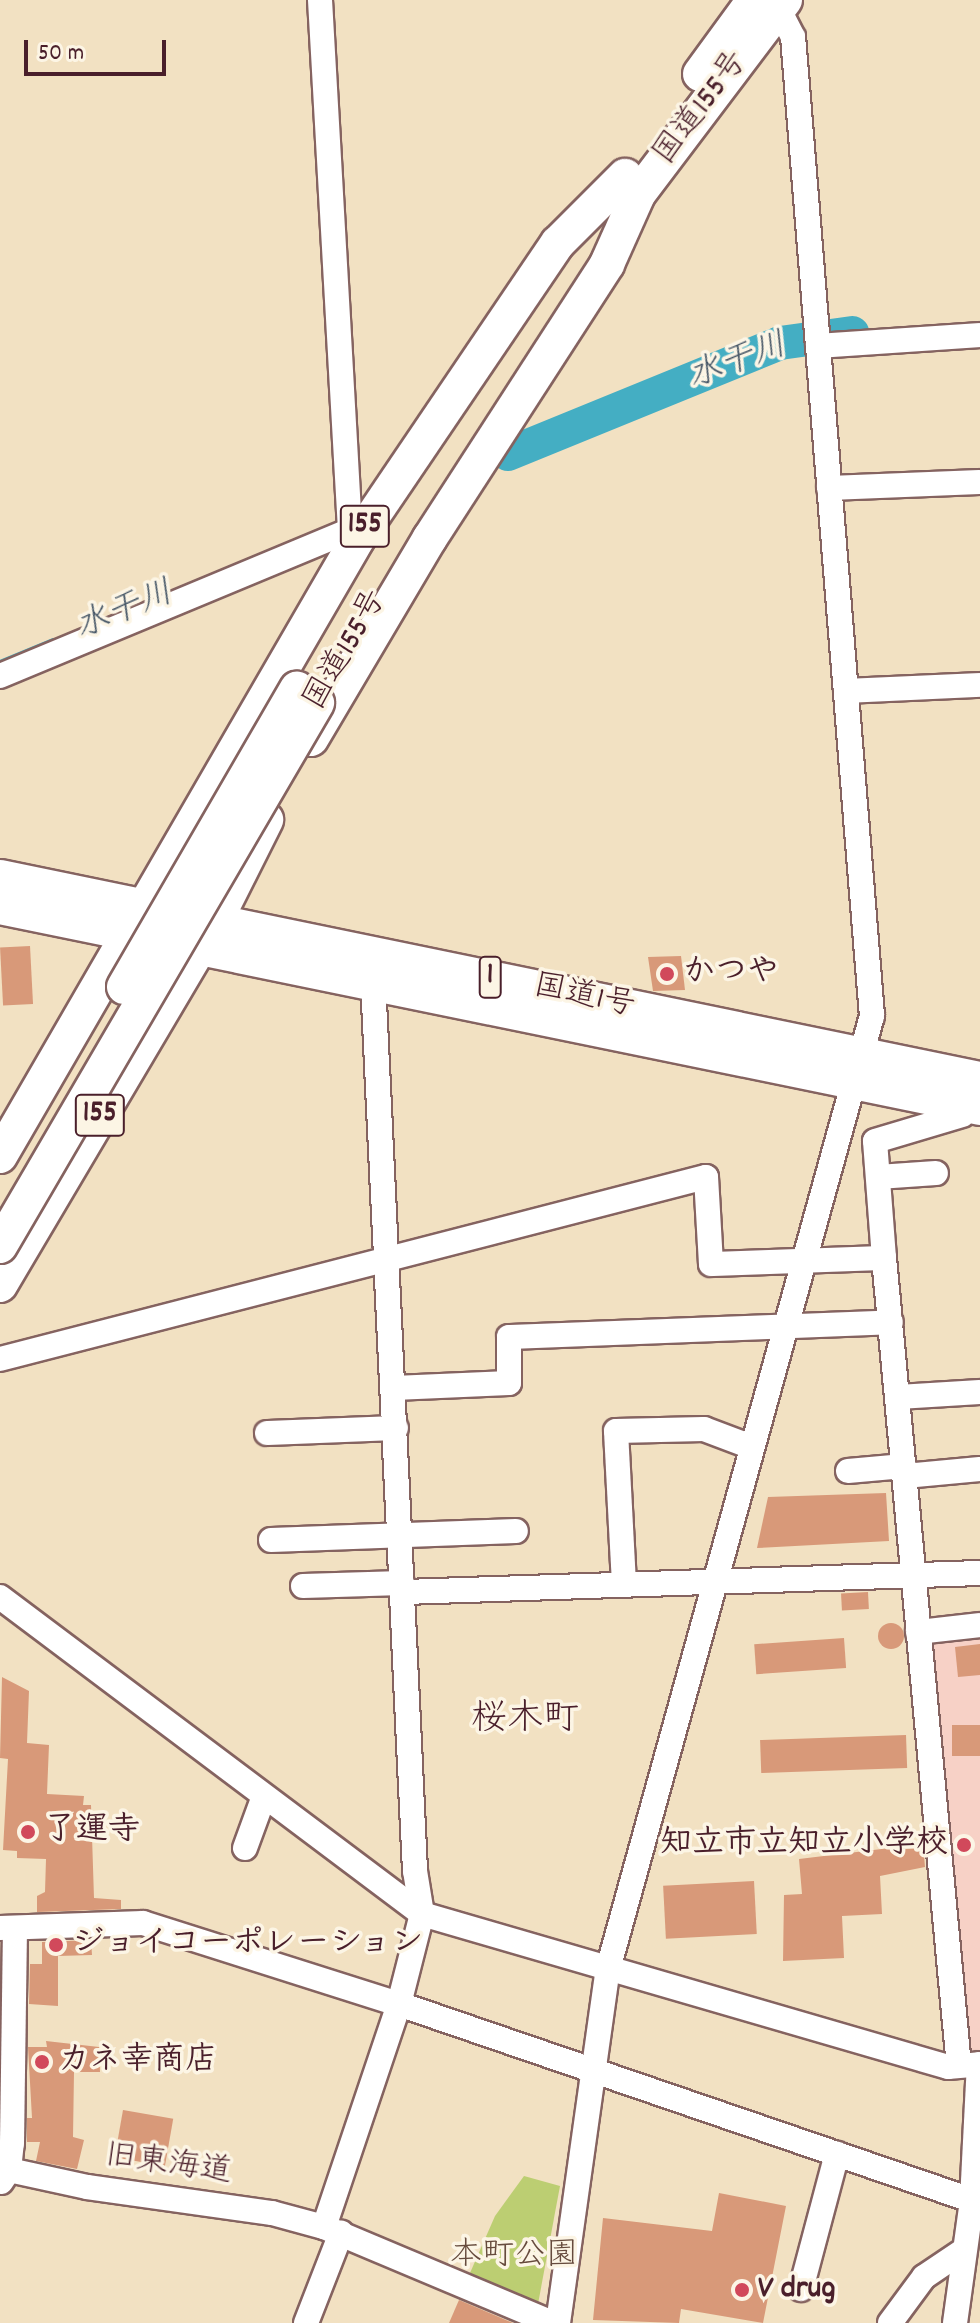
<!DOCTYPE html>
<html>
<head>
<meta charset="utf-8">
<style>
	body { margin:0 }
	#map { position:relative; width:980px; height:2323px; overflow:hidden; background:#f2e1c2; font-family:Dekko,"Klee One",sans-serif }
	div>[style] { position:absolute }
	.built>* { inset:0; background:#f7d1c6 }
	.green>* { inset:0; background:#bcce72 }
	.stream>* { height:6px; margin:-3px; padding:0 3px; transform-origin:3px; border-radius:3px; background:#44aec3 }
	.river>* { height:34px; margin:-17px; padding:0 17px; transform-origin:17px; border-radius:17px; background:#44aec3 }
	.building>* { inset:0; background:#d89979; transform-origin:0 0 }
	.round { border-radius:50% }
	.roads { filter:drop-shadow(2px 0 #856360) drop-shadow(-2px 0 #856360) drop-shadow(0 2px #856360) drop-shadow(0 -2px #856360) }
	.minor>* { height:24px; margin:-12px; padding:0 12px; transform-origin:12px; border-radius:12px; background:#fff }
	.highway>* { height:34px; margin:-17px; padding:0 17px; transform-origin:17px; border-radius:17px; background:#fff }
	.bridges { filter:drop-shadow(2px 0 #856360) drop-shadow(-2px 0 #856360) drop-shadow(0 2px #856360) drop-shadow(0 -2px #856360) }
	.highway-bridge>* { height:34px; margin:-17px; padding:0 17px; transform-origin:17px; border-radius:17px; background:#fff }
	.dots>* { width:22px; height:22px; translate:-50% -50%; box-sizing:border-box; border:4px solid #fcf5e5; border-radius:50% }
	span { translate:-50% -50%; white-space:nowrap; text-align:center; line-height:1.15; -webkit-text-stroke:7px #fcf5e5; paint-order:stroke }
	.shield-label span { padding:2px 6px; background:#fcf5e5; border:2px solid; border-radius:6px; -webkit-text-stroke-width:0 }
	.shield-label { font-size:30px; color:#4a1f2b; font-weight:700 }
	.street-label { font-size:32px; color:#4a1f2b }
	.poi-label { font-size:32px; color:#4a1f2b; font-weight:700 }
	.left { translate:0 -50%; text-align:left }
	.right { translate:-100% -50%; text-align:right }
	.park-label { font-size:32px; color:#664b3d }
	.water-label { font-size:34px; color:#485868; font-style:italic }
	.quarter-label { font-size:36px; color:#4a1f2b }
	.scale { position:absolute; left:24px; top:40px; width:142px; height:36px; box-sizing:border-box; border:4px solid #4a1f2b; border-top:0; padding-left:10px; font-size:24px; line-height:28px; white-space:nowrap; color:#4a1f2b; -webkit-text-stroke:6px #fcf5e5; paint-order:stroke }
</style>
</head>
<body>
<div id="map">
	<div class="built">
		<i style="clip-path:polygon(980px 1629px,980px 2057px,968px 2058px,928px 1634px)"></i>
	</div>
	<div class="green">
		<i style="clip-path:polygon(524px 2176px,560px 2186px,538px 2304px,470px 2273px,495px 2216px)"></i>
	</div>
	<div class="stream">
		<i style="left:0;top:663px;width:57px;rotate:-22.5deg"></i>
	</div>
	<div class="river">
		<i style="left:508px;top:454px;width:294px;rotate:-22.2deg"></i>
		<i style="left:780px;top:343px;width:73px;rotate:-7.9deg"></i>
	</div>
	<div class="building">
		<i style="left:30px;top:946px;width:58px;height:30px;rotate:87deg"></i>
		<i style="clip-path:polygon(681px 956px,685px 990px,653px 991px,648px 957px)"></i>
		<i style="clip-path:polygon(886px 1493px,889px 1541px,757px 1548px,768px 1497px)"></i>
		<i style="left:868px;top:1592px;width:17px;height:27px;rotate:87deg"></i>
		<i class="round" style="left:878px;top:1623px;width:26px;height:26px"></i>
		<i style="left:844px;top:1638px;width:30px;height:90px;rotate:86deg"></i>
		<i style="clip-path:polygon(980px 1644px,980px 1675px,958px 1677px,955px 1647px)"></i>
		<i style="clip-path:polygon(2px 1677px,29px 1691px,27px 1743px,49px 1745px,47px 1794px,84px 1796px,83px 1805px,91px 1805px,94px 1898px,121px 1900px,121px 1909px,37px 1912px,37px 1896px,45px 1892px,46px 1859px,17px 1858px,17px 1851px,3px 1850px,8px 1759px,0 1758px)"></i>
		<i style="left:980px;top:1725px;width:31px;height:28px;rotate:90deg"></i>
		<i style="left:906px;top:1735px;width:33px;height:146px;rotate:88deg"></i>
		<i style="clip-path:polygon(923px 1844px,925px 1867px,880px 1876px,882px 1914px,842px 1916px,844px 1958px,783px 1961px,784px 1895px,802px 1894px,799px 1859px)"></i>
		<i style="left:754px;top:1881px;width:53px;height:91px;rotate:87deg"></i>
		<i style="clip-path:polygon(91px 1940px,92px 1955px,58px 1956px,58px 2006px,29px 2004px,30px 1964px,42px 1964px,42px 1942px)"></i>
		<i style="clip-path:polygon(46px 2041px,99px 2047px,100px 2072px,74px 2072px,73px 2137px,84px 2140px,77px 2169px,36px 2161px,40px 2142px,27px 2142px,27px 2118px,32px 2118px,28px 2047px,47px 2047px)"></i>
		<i style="left:123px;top:2110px;width:51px;height:48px;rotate:10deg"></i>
		<i style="clip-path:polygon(719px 2193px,786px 2206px,763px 2323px,681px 2309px,679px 2323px,593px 2320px,603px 2218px,712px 2231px)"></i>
		<i style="clip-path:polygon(459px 2300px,513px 2323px,449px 2323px)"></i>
	</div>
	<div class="roads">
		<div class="minor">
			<i style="left:320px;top:0;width:531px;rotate:86.76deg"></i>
			<i style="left:350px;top:530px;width:11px;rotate:45deg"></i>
			<i style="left:818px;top:346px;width:162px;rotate:-3.9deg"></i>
			<i style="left:829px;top:488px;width:151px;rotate:-2.3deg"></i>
			<i style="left:0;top:676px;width:379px;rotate:-22.6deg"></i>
			<i style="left:846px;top:691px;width:134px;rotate:-2.6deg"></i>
			<i style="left:878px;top:1177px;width:58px;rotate:-3.9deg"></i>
			<i style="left:884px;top:1258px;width:117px;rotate:-94.4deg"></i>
			<i style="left:875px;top:1141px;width:91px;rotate:-16.6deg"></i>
			<i style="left:0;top:1359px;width:729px;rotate:-14.46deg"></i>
			<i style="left:706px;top:1177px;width:87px;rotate:86.7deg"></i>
			<i style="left:711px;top:1264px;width:173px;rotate:-2deg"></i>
			<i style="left:884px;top:1258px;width:811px;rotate:84.7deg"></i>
			<i style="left:394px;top:1388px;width:115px;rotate:-2.5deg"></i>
			<i style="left:509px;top:1383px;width:46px;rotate:-90deg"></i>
			<i style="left:509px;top:1337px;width:382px;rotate:-2.2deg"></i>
			<i style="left:898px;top:1397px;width:82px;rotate:-3.5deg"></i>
			<i style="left:267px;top:1433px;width:129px;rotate:-2.2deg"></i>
			<i style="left:848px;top:1471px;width:56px;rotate:-5.1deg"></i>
			<i style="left:905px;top:1476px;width:75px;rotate:-5.3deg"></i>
			<i style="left:271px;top:1540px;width:245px;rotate:-2.1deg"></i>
			<i style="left:624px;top:1584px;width:153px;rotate:-93deg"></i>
			<i style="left:616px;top:1431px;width:88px;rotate:-1.3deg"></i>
			<i style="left:704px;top:1429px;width:51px;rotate:20.6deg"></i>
			<i style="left:303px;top:1586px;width:99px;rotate:-1.7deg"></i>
			<i style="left:404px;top:1592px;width:576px;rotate:-1.89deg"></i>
			<i style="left:0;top:1597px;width:528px;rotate:36.91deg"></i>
			<i style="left:422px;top:1914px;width:548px;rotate:16.22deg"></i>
			<i style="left:948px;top:2067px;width:32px;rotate:-5deg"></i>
			<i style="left:918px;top:1632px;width:62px;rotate:-6.4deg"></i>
			<i style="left:245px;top:1848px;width:55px;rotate:-69.9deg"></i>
			<i style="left:0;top:1928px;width:143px;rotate:-2deg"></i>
			<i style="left:143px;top:1923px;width:269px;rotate:17.6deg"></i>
			<i style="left:399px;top:2004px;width:614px;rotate:18.91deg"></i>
			<i style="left:9px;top:2170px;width:80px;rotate:12.3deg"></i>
			<i style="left:87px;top:2187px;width:187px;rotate:8deg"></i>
			<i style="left:272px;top:2213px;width:54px;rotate:15.1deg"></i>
			<i style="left:324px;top:2227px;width:247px;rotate:22.8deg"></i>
			<i style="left:1px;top:2182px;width:14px;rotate:-56deg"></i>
			<i style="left:9px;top:2170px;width:27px;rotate:-84deg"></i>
			<i style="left:12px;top:2143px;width:213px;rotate:-89.2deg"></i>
			<i style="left:324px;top:2227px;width:235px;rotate:-71.4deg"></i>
			<i style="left:399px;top:2004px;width:93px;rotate:-75.7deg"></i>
			<i style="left:422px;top:1914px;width:44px;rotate:-99.2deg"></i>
			<i style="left:415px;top:1871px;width:890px;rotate:-92.7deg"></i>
			<i style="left:801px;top:2289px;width:140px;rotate:-75.1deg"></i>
			<i style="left:306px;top:2323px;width:97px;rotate:-68.7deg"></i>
			<i style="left:558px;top:2323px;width:358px;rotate:-82deg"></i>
			<i style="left:608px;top:1969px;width:989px;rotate:-74.52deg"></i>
			<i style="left:872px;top:1016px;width:982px;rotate:-94.61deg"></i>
			<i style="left:793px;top:37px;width:31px;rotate:-117deg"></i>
			<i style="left:890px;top:2323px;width:57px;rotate:-53.5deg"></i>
			<i style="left:924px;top:2277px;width:48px;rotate:-34deg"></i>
			<i style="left:955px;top:2323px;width:123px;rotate:-82.1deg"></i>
			<i style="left:972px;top:2201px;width:137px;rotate:-87.1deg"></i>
		</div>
		<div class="highway">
			<i style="left:700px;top:74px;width:92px;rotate:-53.9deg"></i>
			<i style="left:630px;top:205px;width:257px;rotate:-52.9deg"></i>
			<i style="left:311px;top:739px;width:234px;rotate:-59.4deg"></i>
			<i style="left:430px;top:538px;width:326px;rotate:-57.1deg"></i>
			<i style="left:607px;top:264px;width:83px;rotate:-65.9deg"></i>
			<i style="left:0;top:877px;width:1001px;rotate:11.65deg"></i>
			<i style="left:0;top:907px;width:1000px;rotate:11.59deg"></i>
			<i style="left:0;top:1156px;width:714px;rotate:-59.92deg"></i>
			<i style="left:358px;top:538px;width:356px;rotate:-55.9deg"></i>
			<i style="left:558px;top:243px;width:95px;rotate:-45deg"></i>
			<i style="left:0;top:1285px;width:426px;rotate:-59.4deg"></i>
			<i style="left:217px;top:918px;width:110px;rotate:-63.4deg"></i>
		</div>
	</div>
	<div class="bridges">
		<div class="highway-bridge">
			<i style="left:124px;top:987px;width:345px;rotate:-59.9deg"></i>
			<i style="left:0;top:1246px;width:629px;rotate:-59.72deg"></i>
		</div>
	</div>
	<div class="dots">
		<i style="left:667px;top:974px;background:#d1495b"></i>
		<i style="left:28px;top:1832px;background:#d1495b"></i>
		<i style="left:964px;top:1845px;background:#d1495b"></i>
		<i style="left:56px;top:1945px;background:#d1495b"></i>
		<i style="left:42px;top:2062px;background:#d1495b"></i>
		<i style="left:742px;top:2290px;background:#d1495b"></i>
	</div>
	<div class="shield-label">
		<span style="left:365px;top:526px">155</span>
		<span style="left:490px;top:977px">1</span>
		<span style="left:100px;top:1115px">155</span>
	</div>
	<div class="street-label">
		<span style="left:702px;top:109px;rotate:-53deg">国道155号</span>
		<span style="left:347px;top:651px;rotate:-60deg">国道155号</span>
		<span style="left:584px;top:998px;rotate:12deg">国道1号</span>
		<span style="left:168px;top:2166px;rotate:8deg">旧東海道</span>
	</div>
	<div class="poi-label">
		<span class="left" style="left:683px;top:974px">かつや</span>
		<span class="left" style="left:44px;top:1832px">了運寺</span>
		<span class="right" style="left:948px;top:1845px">知立市立知立小学校</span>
		<span class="left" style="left:72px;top:1945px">ジョイコーポレーション</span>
		<span class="left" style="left:58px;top:2062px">カネ幸商店</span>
		<span class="left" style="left:758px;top:2290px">V drug</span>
	</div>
	<div class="park-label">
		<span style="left:514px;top:2257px">本町公園</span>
	</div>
	<div class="water-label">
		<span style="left:738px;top:363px;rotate:-20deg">水干川</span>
		<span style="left:125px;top:612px;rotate:-22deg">水干川</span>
	</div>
	<div class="quarter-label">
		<span style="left:525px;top:1722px">桜木町</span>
	</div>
	<div class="scale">50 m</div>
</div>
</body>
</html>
